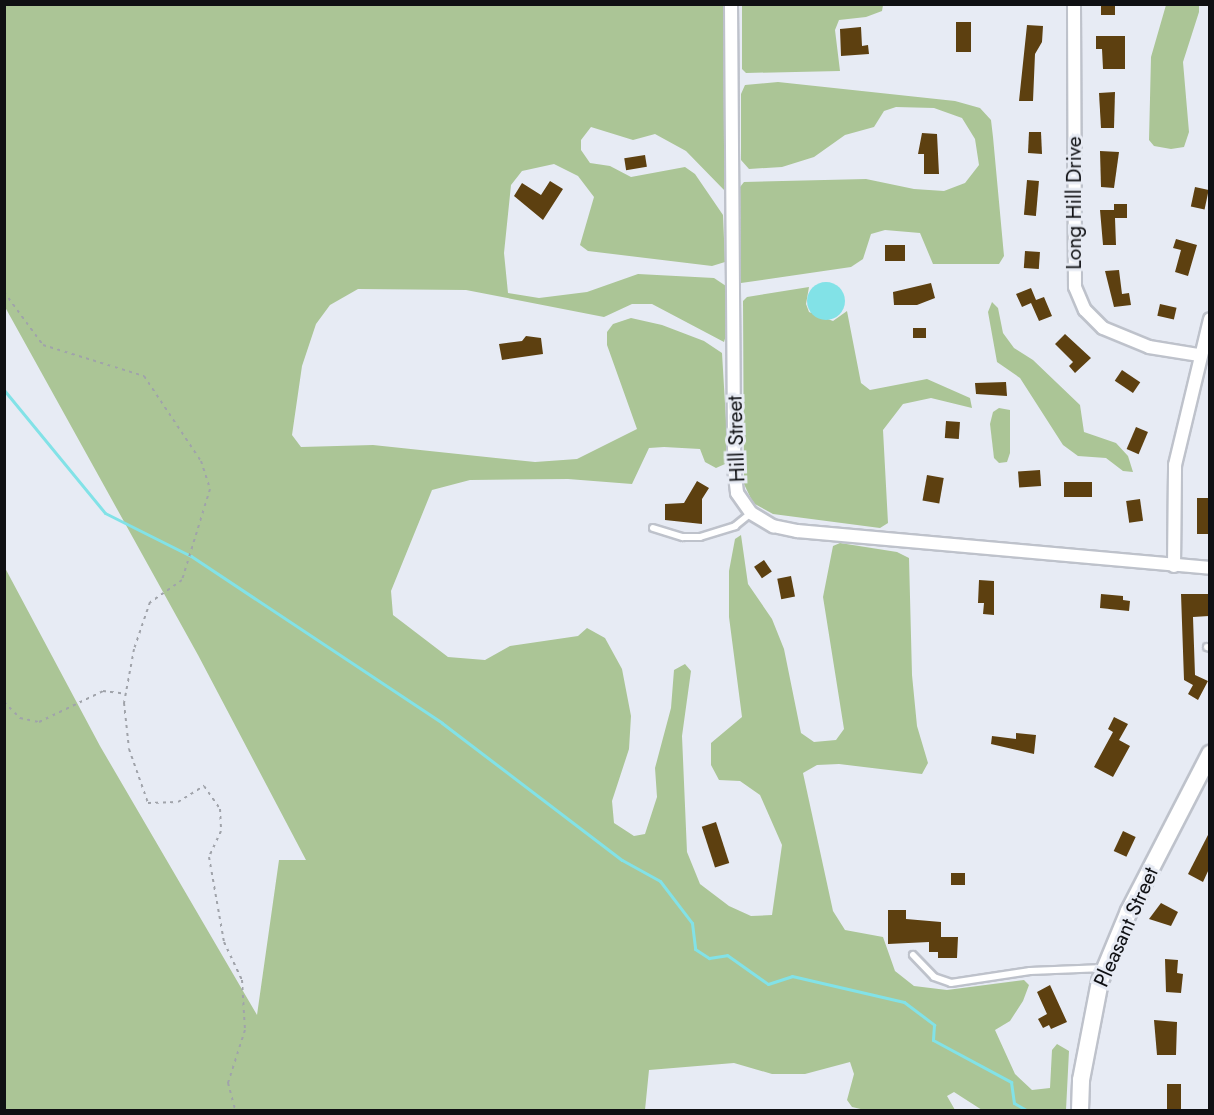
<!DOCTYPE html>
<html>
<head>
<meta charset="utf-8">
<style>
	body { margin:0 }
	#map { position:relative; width:1214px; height:1115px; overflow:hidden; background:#e7ebf4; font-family:Jost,sans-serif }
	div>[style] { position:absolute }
	.green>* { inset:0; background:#abc596 }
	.water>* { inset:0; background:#82e2e7 }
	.round { border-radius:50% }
	.stream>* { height:3px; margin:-1.5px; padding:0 1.5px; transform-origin:1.5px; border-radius:1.5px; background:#82e2e7 }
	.building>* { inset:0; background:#5d4010; transform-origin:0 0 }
	.path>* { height:2px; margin-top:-1px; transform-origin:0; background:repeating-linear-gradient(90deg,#a0a3aa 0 3px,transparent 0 7.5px) }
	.roads { filter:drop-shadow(2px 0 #bec2cb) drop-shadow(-2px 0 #bec2cb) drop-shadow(0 2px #bec2cb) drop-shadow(0 -2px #bec2cb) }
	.lane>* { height:6px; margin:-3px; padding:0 3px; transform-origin:3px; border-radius:3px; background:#fff }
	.street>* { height:12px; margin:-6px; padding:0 6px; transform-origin:6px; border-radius:6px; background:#fff }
	.secondary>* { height:16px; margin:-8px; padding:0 8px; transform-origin:8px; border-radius:8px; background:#fff }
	span { translate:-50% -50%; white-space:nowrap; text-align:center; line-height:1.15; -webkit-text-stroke:6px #e7ebf4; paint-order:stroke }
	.street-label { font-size:21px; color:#0f1013 }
	.frame { position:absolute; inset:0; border:6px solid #0f1013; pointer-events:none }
</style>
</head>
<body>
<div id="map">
	<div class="green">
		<i style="clip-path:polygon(5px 5px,725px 5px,725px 191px,686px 151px,655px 134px,633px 140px,591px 127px,581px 140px,581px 150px,590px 163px,610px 166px,631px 177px,685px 167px,695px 174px,723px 215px,725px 262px,712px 266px,588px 251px,580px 245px,594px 197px,578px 176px,554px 164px,522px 171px,511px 185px,504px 253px,508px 293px,539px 298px,587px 292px,638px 274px,714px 278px,726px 286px,727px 332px,724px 342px,652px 304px,632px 304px,604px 317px,466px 290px,358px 289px,330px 305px,316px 324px,302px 366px,292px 435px,301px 447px,373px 445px,535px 462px,577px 459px,637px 429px,607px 345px,607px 332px,613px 324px,631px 318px,662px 325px,704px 341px,722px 353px,728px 454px,725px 464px,716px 468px,705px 462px,700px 449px,664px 447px,649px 448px,632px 484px,568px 479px,470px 480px,432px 490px,391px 591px,393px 615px,448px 657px,485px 660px,510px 646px,578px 636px,587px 628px,605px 638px,622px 669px,631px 716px,629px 749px,612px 801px,614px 823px,634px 836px,645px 834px,657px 797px,655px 768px,671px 708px,674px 670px,685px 664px,691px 671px,682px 736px,687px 852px,700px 884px,729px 906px,751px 916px,772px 915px,782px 845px,760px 795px,740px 781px,719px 780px,711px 765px,711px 743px,742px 717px,729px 617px,729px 571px,735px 539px,741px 535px,748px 584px,772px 619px,784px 649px,801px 733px,814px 742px,836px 740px,844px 729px,823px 597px,833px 546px,840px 543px,897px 552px,909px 558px,912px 675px,917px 726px,928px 763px,922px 774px,839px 764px,817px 765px,803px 773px,833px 911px,845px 930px,883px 937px,895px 971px,914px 986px,947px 990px,1024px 980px,1029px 985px,1023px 1001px,1010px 1021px,995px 1030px,1015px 1074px,1032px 1090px,1050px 1088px,1052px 1050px,1057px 1044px,1069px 1051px,1066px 1110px,982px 1110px,954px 1092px,947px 1096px,955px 1110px,865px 1110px,852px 1107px,847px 1100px,854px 1074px,850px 1062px,805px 1074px,772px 1074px,734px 1063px,649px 1070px,645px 1110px,5px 1110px,4px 566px,100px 746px,257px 1015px,279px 860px,306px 860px,198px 655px,5px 307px)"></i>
		<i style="clip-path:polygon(742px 5px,742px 4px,883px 5px,882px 11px,866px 17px,839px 20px,835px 30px,840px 71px,746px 73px,742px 69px)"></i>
		<i style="clip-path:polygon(1166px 5px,1199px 5px,1199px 12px,1183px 62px,1189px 132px,1184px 147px,1171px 149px,1154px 146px,1149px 140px,1151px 57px)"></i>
		<i style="clip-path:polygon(778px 82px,955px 101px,980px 108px,991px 120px,993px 137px,1004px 256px,999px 264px,933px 264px,920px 233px,885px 230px,871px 234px,863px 259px,851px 267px,741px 283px,740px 187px,744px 182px,866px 179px,914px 189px,944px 191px,965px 183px,979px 165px,975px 139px,962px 118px,934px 108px,896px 107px,884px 111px,874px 127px,845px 135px,814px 157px,782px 167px,749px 169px,741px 160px,741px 94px,745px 85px)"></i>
		<i style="clip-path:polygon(809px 287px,806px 304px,809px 312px,833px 321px,847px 311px,861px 383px,870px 390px,927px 379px,970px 398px,972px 408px,931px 398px,903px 404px,883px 430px,888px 523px,880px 528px,773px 514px,753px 503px,744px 484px,743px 301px,747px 297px)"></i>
		<i style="clip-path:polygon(992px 302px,998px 308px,1003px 333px,1014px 348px,1033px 360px,1080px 405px,1084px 432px,1116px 443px,1128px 456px,1133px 472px,1123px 471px,1106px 458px,1078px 456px,1063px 445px,1020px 378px,997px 362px,988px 312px)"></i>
		<i style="clip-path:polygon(999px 408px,1010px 410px,1010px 453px,1007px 462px,999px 463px,994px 458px,990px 424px,993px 412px)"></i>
	</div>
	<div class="water">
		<i class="round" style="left:807px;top:282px;width:38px;height:38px"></i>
	</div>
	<div class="stream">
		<i style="left:4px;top:390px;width:159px;rotate:50.6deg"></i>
		<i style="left:105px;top:513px;width:96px;rotate:26.6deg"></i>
		<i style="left:191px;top:556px;width:301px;rotate:33.6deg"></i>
		<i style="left:442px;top:723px;width:226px;rotate:37.3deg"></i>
		<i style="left:622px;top:860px;width:43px;rotate:28.9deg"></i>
		<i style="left:660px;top:881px;width:53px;rotate:52.7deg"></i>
		<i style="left:692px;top:923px;width:26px;rotate:83deg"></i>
		<i style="left:695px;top:949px;width:17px;rotate:33deg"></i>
		<i style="left:709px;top:958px;width:18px;rotate:-9deg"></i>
		<i style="left:727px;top:955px;width:50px;rotate:35.3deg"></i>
		<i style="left:768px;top:984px;width:25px;rotate:-18deg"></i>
		<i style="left:792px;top:976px;width:115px;rotate:13.1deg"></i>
		<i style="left:904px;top:1002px;width:38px;rotate:37deg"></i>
		<i style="left:934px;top:1025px;width:15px;rotate:94deg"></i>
		<i style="left:933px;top:1040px;width:89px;rotate:28.3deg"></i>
		<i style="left:1011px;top:1082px;width:21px;rotate:82deg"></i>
		<i style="left:1014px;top:1103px;width:14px;rotate:30deg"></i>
	</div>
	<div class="building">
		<i style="left:1101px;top:4px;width:14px;height:11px"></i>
		<i style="left:956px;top:22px;width:15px;height:30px"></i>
		<i style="clip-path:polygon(1027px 25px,1043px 26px,1042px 42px,1035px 54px,1033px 101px,1019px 101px)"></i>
		<i style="clip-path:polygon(861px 27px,862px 46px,868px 45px,869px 54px,841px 56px,840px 29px)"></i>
		<i style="clip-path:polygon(1096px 36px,1125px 36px,1125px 69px,1103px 69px,1102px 49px,1096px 49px)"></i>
		<i style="clip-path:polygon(1115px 92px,1114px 128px,1101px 128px,1099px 93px)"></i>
		<i style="clip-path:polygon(1029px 132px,1041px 132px,1042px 154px,1028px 153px)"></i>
		<i style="clip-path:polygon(922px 133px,937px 134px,939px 174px,924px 174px,924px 154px,918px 154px)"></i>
		<i style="clip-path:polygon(1100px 151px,1119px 152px,1114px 188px,1101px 187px)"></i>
		<i style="left:645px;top:155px;width:12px;height:21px;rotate:81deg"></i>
		<i style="left:1027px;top:180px;width:12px;height:35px;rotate:5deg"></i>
		<i style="clip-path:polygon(550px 181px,563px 189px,543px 220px,514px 196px,522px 183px,541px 195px)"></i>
		<i style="left:1195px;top:187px;width:14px;height:20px;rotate:12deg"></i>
		<i style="clip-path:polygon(1114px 204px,1127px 204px,1127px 218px,1115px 218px,1116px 245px,1103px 245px,1100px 210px,1114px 210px)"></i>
		<i style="clip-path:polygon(1176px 239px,1197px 245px,1188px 276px,1175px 272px,1181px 250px,1173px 248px)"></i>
		<i style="left:885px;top:245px;width:20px;height:16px"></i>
		<i style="left:1025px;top:251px;width:15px;height:17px;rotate:4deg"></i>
		<i style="clip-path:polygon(1119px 270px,1122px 294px,1129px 293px,1131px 305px,1114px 307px,1105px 271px)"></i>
		<i style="clip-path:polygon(931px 283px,935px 298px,917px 305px,894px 305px,893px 292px)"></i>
		<i style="clip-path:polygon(1031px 288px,1036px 300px,1044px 297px,1052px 316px,1039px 321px,1031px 303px,1022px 307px,1016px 294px)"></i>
		<i style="left:1160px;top:304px;width:17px;height:12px;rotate:13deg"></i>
		<i style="left:913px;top:328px;width:13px;height:10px"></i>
		<i style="clip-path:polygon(1065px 334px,1091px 358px,1075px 373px,1069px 366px,1073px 362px,1055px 344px)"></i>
		<i style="clip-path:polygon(526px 336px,541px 338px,543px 354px,502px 360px,499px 344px,522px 341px)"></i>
		<i style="left:1122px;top:370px;width:22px;height:13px;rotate:34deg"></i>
		<i style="clip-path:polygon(1006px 382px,1007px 396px,976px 394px,975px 383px)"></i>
		<i style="left:946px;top:421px;width:14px;height:17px;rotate:4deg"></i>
		<i style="left:1136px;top:427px;width:13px;height:24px;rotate:23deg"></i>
		<i style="left:1040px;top:470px;width:16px;height:22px;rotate:86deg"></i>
		<i style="left:927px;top:475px;width:17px;height:26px;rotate:10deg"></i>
		<i style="clip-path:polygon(697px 481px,709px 488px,702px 499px,702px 524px,665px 520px,665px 504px,684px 503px)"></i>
		<i style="left:1092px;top:482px;width:15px;height:28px;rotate:90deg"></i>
		<i style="left:1209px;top:498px;width:36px;height:12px;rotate:90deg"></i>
		<i style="left:1140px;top:499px;width:22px;height:14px;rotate:82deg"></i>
		<i style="left:764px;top:560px;width:14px;height:12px;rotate:56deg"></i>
		<i style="left:791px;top:576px;width:21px;height:14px;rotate:79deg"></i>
		<i style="clip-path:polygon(979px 580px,994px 581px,994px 615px,983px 614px,984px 603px,978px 603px)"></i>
		<i style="clip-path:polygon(1101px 594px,1123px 596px,1123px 600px,1130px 601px,1129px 611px,1100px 608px)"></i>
		<i style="clip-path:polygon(1181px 594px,1209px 594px,1209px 616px,1193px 617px,1195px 675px,1208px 681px,1198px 700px,1188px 694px,1193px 685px,1184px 680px)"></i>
		<i style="clip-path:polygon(1114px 717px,1128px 724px,1119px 740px,1130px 746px,1113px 777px,1094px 767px,1113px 732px,1108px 729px)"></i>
		<i style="clip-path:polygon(1016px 733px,1036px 735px,1034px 754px,991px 744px,992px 736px,1016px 739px)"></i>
		<i style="left:716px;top:822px;width:43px;height:15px;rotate:72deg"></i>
		<i style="left:1123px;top:831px;width:14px;height:22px;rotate:25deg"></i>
		<i style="clip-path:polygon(1209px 833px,1209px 869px,1203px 882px,1188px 874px)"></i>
		<i style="left:951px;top:873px;width:14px;height:12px"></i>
		<i style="clip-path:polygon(1161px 903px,1178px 912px,1171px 926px,1149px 919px)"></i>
		<i style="clip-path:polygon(888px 910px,906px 910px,906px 919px,941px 922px,941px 937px,958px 937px,957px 958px,938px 958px,938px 952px,929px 952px,929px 942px,888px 944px)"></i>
		<i style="clip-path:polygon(1165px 959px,1178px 960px,1177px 973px,1183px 974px,1181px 993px,1166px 992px)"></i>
		<i style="clip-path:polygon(1050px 985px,1067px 1022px,1051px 1029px,1049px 1025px,1043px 1028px,1038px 1019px,1047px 1014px,1037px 992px)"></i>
		<i style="clip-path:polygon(1154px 1020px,1177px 1022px,1176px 1055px,1157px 1055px)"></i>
		<i style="left:1167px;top:1084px;width:14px;height:26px"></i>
	</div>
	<div class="path">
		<i style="left:4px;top:292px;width:66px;rotate:53.7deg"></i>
		<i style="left:43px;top:345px;width:106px;rotate:17.1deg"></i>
		<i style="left:144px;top:376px;width:102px;rotate:56.2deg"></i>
		<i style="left:201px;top:461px;width:29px;rotate:72deg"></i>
		<i style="left:210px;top:489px;width:95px;rotate:107.1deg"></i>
		<i style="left:182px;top:580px;width:39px;rotate:145deg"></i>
		<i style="left:150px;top:602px;width:50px;rotate:108.8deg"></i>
		<i style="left:134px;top:649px;width:55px;rotate:100.5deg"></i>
		<i style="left:124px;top:703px;width:46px;rotate:83.8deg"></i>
		<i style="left:129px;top:749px;width:57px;rotate:70.6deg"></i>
		<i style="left:148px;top:803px;width:30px;rotate:-2deg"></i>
		<i style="left:178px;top:802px;width:31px;rotate:-32deg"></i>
		<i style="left:204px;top:786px;width:28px;rotate:55deg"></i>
		<i style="left:220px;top:809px;width:22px;rotate:87deg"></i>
		<i style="left:221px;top:831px;width:29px;rotate:115deg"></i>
		<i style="left:209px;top:857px;width:86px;rotate:80deg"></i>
		<i style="left:224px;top:942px;width:42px;rotate:64.7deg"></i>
		<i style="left:242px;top:980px;width:50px;rotate:86.6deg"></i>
		<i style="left:245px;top:1030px;width:56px;rotate:107.8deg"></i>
		<i style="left:228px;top:1083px;width:28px;rotate:75deg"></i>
		<i style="left:4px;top:702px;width:23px;rotate:45deg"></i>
		<i style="left:20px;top:718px;width:19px;rotate:12deg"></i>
		<i style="left:39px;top:722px;width:71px;rotate:-25.8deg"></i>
		<i style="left:103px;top:691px;width:23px;rotate:7deg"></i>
	</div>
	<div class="roads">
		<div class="lane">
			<i style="left:653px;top:528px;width:31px;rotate:17deg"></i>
			<i style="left:683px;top:537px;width:17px"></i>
			<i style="left:700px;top:537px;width:37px;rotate:-17deg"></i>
			<i style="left:735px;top:526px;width:21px;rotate:-39deg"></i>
			<i style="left:1207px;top:647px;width:3px;rotate:18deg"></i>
			<i style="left:913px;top:955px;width:30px;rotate:46deg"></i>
			<i style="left:934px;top:977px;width:18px;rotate:19deg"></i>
			<i style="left:951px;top:983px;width:80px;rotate:-8.6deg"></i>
			<i style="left:1030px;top:971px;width:74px;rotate:-2.3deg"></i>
		</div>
		<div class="street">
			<i style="left:731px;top:4px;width:464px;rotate:89.6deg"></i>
			<i style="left:734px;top:468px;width:25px;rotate:83deg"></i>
			<i style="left:737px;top:493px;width:24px;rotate:55deg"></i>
			<i style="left:751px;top:513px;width:26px;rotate:31deg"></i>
			<i style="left:773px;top:526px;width:25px;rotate:12deg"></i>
			<i style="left:797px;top:531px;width:415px;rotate:5.1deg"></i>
			<i style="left:1074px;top:4px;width:283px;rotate:89.8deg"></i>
			<i style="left:1075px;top:287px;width:25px;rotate:67deg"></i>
			<i style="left:1085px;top:310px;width:25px;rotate:45deg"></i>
			<i style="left:1103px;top:328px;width:50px;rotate:22.4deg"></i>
			<i style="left:1149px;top:347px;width:51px;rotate:9.1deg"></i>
			<i style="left:1174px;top:566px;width:101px;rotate:-89.4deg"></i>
			<i style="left:1175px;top:465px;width:150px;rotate:-76.5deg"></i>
		</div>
		<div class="secondary">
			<i style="left:1080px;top:1110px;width:30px;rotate:-88deg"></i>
			<i style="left:1081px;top:1080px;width:101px;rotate:-79.1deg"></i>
			<i style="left:1100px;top:981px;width:76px;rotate:-67.5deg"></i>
			<i style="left:1129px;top:911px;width:177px;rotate:-62.7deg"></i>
		</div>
	</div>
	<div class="street-label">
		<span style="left:1074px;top:203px;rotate:-90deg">Long Hill Drive</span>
		<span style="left:736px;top:439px;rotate:-92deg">Hill Street</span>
		<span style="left:1126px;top:927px;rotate:-66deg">Pleasant Street</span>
	</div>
	<div class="frame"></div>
</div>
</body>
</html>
